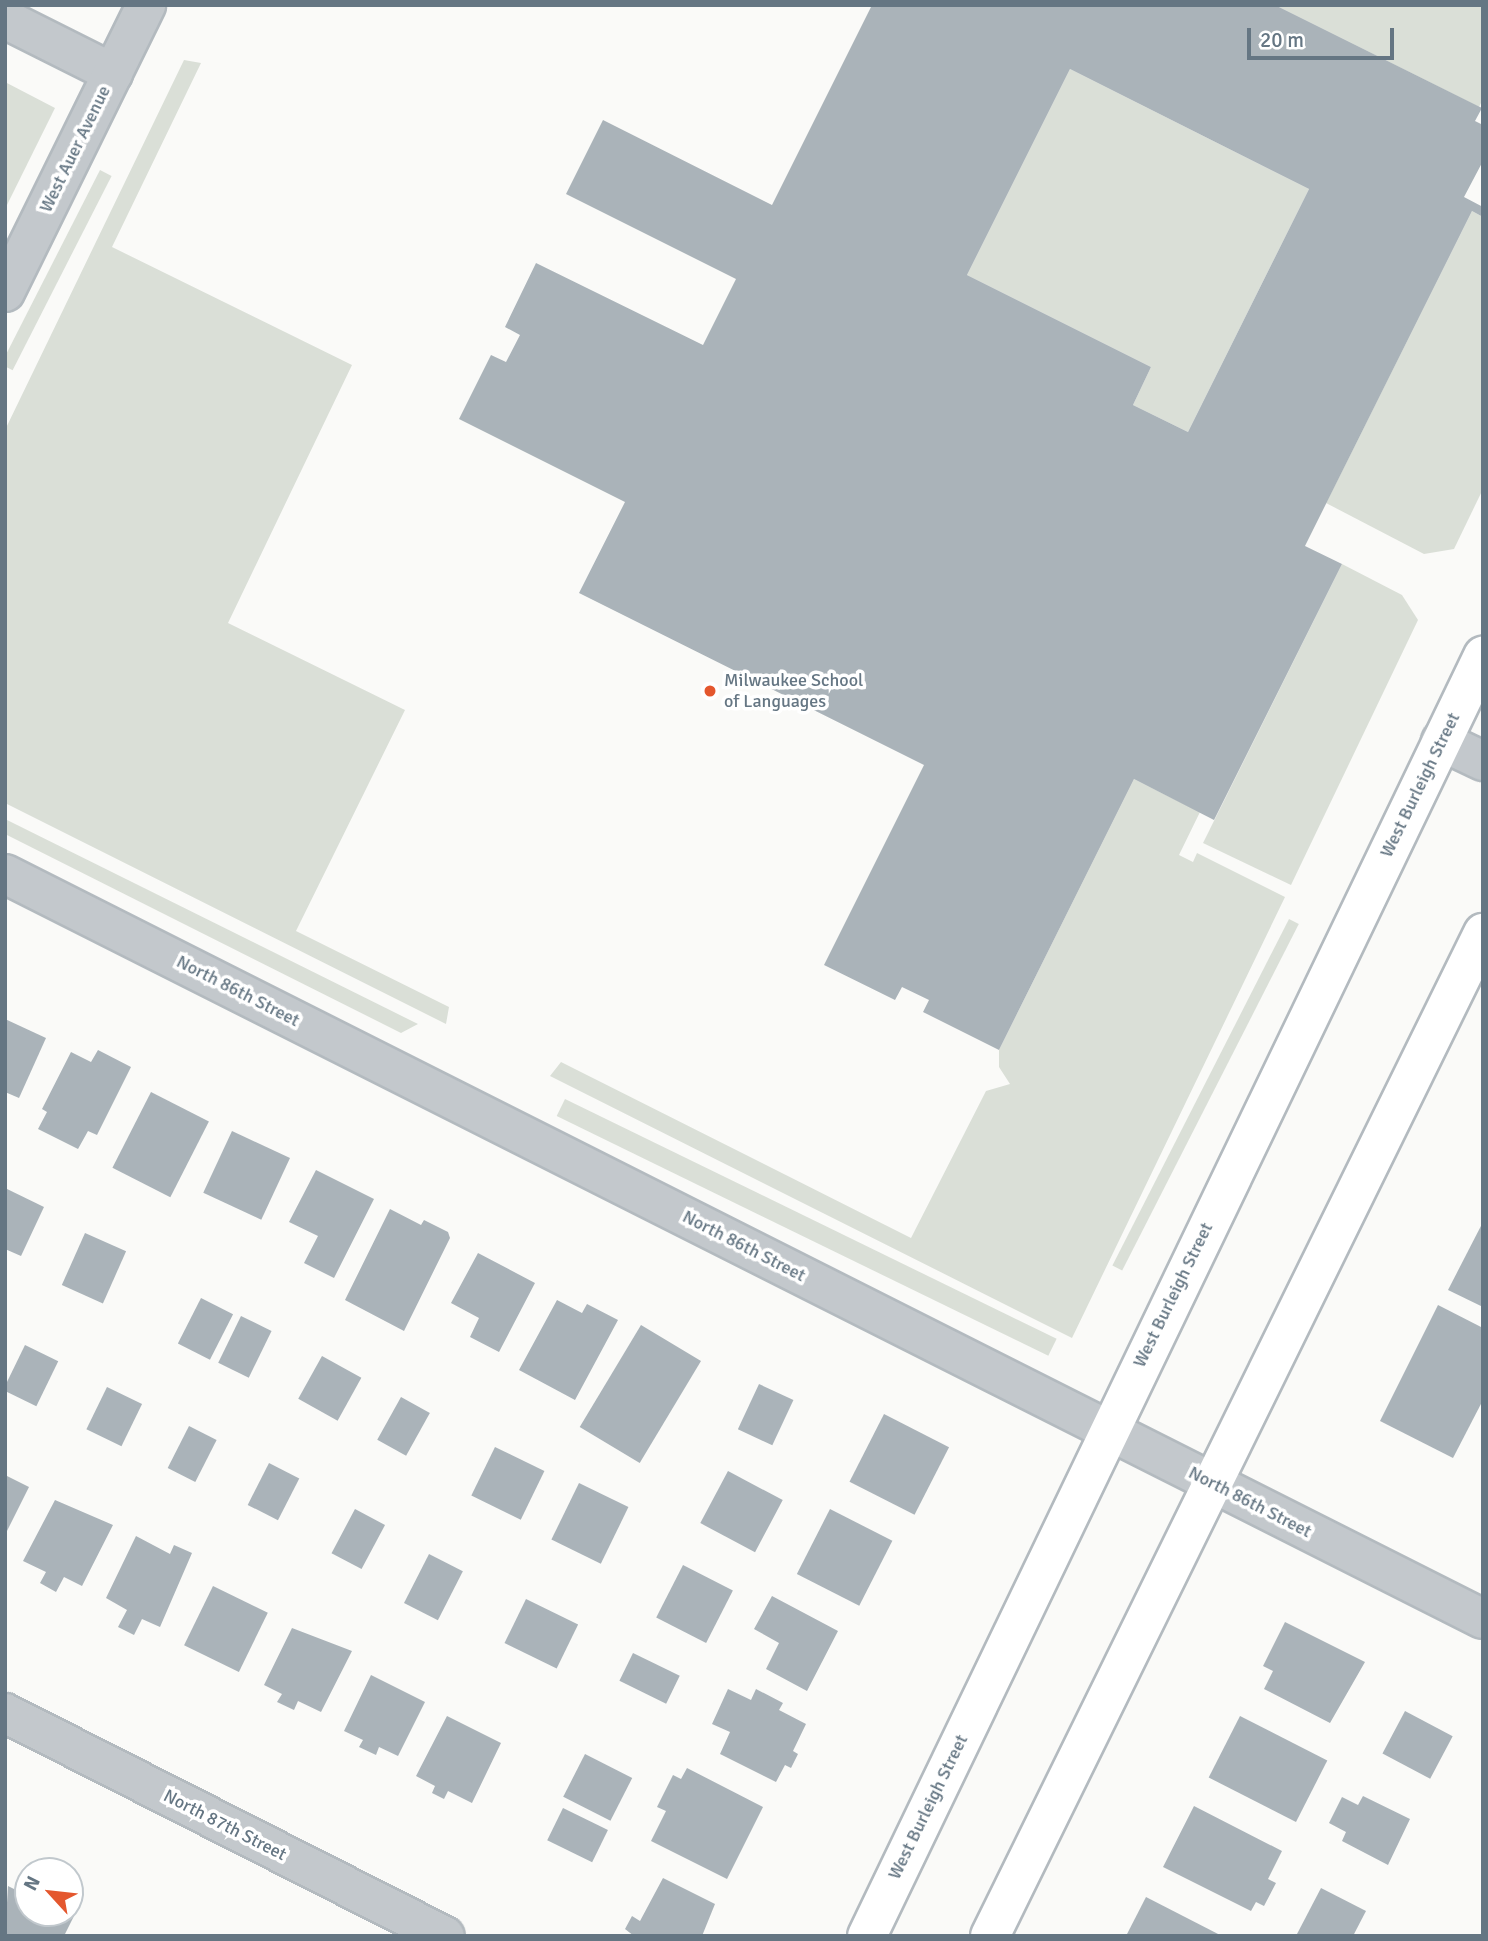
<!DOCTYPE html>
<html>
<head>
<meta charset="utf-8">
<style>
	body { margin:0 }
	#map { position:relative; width:1488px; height:1941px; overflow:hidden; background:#fafaf8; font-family:Signika,sans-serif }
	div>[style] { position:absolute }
	.green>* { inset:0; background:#dadfd7; transform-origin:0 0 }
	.building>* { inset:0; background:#aab3b9; transform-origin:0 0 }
	.roads { filter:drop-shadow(2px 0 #b3babf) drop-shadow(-2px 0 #b3babf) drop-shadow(0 2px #b3babf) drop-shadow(0 -2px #b3babf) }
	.minor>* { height:38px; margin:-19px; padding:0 19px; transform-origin:19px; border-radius:19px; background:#c3c8cc }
	.secondary>* { height:38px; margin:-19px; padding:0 19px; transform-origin:19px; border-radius:19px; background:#fff }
	.dots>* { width:19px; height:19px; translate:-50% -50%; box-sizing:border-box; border:4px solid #fff; border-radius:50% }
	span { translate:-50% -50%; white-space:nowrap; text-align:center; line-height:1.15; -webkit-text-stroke:7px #fff; paint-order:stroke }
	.street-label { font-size:18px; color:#657683 }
	.poi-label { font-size:18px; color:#657683 }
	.left { translate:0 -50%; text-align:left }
	.frame { position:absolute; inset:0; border:7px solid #657683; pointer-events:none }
	.north { position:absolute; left:14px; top:1857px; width:70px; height:70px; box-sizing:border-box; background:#fff; border:2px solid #c1c8cd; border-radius:50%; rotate:297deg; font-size:19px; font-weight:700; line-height:28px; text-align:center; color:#657683 }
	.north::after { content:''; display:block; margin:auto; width:24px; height:32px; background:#e4572e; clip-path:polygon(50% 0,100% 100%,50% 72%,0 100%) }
	.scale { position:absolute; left:1247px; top:28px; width:147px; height:32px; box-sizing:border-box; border:4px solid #657683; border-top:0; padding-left:9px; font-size:21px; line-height:24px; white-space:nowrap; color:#657683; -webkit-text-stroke:5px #fff; paint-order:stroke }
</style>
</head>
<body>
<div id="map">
	<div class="green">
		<i style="clip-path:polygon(1275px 5px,1483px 5px,1483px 99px,1479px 107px)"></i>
		<i style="clip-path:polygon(184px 60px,201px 63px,112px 247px,352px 365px,228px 623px,405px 710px,296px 931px,449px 1007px,446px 1024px,5px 803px,5px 430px)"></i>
		<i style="clip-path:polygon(1070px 69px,1309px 189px,1188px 432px,1133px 405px,1151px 367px,967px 275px)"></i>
		<i style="clip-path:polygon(5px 82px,55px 108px,5px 209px)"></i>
		<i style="left:100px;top:170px;width:13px;height:218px;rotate:27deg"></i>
		<i style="clip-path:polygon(1472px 211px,1483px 217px,1483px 489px,1454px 549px,1424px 554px,1326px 503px)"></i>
		<i style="clip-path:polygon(1342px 564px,1402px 595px,1418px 620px,1291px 885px,1203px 843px)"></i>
		<i style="clip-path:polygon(1134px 779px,1200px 812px,1179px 855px,1193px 862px,1197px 853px,1285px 897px,1072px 1338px,550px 1076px,561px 1062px,911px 1238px,986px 1091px,1010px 1084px,999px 1067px,999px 1050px)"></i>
		<i style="clip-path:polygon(5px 819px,418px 1024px,401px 1033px,5px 834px)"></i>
		<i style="left:1289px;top:919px;width:11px;height:389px;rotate:27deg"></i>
		<i style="left:565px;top:1099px;width:547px;height:19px;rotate:26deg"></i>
	</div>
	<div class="building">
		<i style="clip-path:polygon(evenodd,872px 5px,1275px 5px,1482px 108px,1475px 121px,1483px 125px,1483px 161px,1464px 197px,1483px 207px,1483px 217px,1472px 211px,1305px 546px,1342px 564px,1214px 820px,1134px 779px,999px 1050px,923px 1012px,929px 1000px,902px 987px,895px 1000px,824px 965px,924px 765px,579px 593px,625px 502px,459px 419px,491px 355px,506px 362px,520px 335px,505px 327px,536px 263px,703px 345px,736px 279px,566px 194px,603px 120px,772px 205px,872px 5px,1070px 69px,1309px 189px,1188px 432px,1133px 405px,1151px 367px,967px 275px,1070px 69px)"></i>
		<i style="clip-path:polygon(5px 1019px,46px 1038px,19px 1098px,5px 1092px)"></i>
		<i style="clip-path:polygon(98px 1050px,131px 1067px,97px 1135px,88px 1131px,78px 1149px,38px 1129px,47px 1112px,42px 1109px,71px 1052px,91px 1062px)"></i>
		<i style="left:151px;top:1092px;width:65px;height:85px;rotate:27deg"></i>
		<i style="left:232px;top:1131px;width:64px;height:68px;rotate:25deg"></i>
		<i style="clip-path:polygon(316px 1170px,374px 1199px,334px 1278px,304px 1263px,318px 1236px,289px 1222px)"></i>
		<i style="clip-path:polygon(5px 1188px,44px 1207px,21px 1256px,5px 1249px)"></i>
		<i style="clip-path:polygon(390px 1209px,421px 1225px,424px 1220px,448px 1232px,450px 1238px,404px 1331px,345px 1300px)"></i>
		<i style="clip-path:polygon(1483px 1222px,1483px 1307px,1448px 1290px)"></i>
		<i style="left:85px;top:1233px;width:45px;height:57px;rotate:24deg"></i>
		<i style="clip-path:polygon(478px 1253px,535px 1283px,499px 1352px,470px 1337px,479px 1318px,451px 1303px)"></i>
		<i style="left:201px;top:1298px;width:36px;height:51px;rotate:27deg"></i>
		<i style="clip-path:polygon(557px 1300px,582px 1313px,587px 1304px,618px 1320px,575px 1400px,519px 1370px)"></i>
		<i style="clip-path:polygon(1438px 1305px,1483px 1328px,1483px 1400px,1453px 1458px,1380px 1421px)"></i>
		<i style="left:241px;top:1316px;width:34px;height:52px;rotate:26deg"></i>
		<i style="left:641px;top:1325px;width:70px;height:119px;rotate:31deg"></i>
		<i style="left:25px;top:1345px;width:37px;height:50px;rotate:26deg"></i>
		<i style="left:322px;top:1356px;width:45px;height:49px;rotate:29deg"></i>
		<i style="left:759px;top:1384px;width:38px;height:50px;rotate:25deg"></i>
		<i style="left:107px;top:1387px;width:39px;height:47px;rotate:26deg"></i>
		<i style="left:401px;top:1397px;width:33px;height:49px;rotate:29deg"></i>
		<i style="left:884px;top:1414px;width:73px;height:76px;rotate:27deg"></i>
		<i style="left:189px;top:1426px;width:31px;height:47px;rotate:27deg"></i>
		<i style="left:495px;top:1447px;width:55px;height:54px;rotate:26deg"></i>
		<i style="left:269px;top:1463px;width:34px;height:47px;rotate:27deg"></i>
		<i style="left:728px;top:1471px;width:62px;height:59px;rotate:28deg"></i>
		<i style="clip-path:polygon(5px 1475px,29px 1487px,5px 1535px)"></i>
		<i style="left:579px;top:1483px;width:55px;height:63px;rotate:26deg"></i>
		<i style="clip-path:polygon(55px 1500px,113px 1525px,82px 1586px,64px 1577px,56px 1592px,40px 1583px,46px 1572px,23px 1561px)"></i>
		<i style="left:355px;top:1509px;width:34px;height:50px;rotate:28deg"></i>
		<i style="left:830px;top:1509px;width:70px;height:73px;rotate:27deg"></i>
		<i style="clip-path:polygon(136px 1536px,170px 1554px,174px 1545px,192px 1553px,160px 1627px,142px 1619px,134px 1635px,118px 1627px,127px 1610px,106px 1598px)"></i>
		<i style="left:429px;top:1554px;width:38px;height:55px;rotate:27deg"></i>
		<i style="left:683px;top:1565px;width:56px;height:59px;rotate:27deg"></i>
		<i style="left:213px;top:1586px;width:61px;height:66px;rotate:26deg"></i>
		<i style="clip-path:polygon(772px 1596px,838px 1631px,807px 1691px,766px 1669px,779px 1643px,754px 1629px)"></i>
		<i style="left:526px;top:1599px;width:58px;height:49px;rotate:26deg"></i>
		<i style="clip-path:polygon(1285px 1622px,1365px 1662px,1330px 1723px,1264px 1689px,1273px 1671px,1263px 1666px)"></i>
		<i style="clip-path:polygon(292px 1628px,352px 1651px,321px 1712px,298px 1701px,294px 1710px,277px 1702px,282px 1694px,264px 1685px)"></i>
		<i style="left:633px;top:1653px;width:52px;height:31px;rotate:26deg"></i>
		<i style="clip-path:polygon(371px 1675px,425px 1702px,398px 1756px,379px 1747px,376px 1755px,359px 1747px,363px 1740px,344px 1731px)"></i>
		<i style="clip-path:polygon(728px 1689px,751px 1700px,756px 1689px,783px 1703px,779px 1710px,806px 1724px,793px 1751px,798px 1754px,791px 1768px,785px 1765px,776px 1782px,720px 1754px,730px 1732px,712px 1724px)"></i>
		<i style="left:1405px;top:1711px;width:54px;height:48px;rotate:28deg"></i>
		<i style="clip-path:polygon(447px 1716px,501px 1743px,472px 1803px,448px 1791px,444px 1799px,432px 1793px,435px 1786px,416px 1776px)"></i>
		<i style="left:1240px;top:1716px;width:98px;height:69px;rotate:27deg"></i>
		<i style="left:585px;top:1754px;width:53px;height:48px;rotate:27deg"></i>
		<i style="clip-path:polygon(687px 1768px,763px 1807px,727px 1879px,651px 1841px,666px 1811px,657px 1807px,673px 1775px,681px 1779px)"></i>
		<i style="clip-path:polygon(1363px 1796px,1410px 1819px,1388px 1865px,1342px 1841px,1346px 1832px,1329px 1823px,1342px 1797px,1358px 1805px)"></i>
		<i style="clip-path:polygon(1194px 1806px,1282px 1851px,1268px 1879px,1276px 1883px,1264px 1906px,1256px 1902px,1251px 1911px,1163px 1867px)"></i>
		<i style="left:563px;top:1808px;width:50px;height:36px;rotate:26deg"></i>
		<i style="clip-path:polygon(663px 1878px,715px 1904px,702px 1936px,634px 1936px,625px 1929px,632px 1916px,640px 1921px)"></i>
		<i style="clip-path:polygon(8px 1886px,28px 1896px,28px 1913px,74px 1916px,64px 1936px,5px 1936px)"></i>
		<i style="clip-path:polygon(1321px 1888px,1366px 1911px,1353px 1936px,1297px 1934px)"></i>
		<i style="clip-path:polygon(1146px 1897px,1222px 1936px,1126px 1936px)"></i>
	</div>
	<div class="roads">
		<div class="minor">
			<i style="left:5px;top:19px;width:121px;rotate:26.6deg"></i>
			<i style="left:5px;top:292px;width:320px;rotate:-63.8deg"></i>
			<i style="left:1441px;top:741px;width:47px;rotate:25.5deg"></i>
			<i style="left:5px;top:874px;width:1655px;rotate:26.75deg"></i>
			<i style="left:5px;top:1713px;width:493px;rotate:26.9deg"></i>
		</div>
		<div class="secondary">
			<i style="left:867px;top:1936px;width:1421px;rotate:-64.3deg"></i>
			<i style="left:990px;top:1936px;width:1118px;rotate:-63.82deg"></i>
		</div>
	</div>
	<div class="dots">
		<i style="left:710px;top:691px;background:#e4572e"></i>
	</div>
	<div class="street-label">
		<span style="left:75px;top:149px;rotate:-64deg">West Auer Avenue</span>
		<span style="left:1420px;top:785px;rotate:-64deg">West Burleigh Street</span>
		<span style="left:238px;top:991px;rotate:27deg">North 86th Street</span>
		<span style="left:744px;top:1246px;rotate:27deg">North 86th Street</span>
		<span style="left:1173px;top:1295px;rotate:-64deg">West Burleigh Street</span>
		<span style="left:1250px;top:1502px;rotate:27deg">North 86th Street</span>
		<span style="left:928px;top:1807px;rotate:-64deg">West Burleigh Street</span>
		<span style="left:225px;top:1825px;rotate:27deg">North 87th Street</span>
	</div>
	<div class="poi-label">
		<span class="left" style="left:724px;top:691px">Milwaukee School<br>of Languages</span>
	</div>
	<div class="frame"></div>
	<div class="north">N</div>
	<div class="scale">20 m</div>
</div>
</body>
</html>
